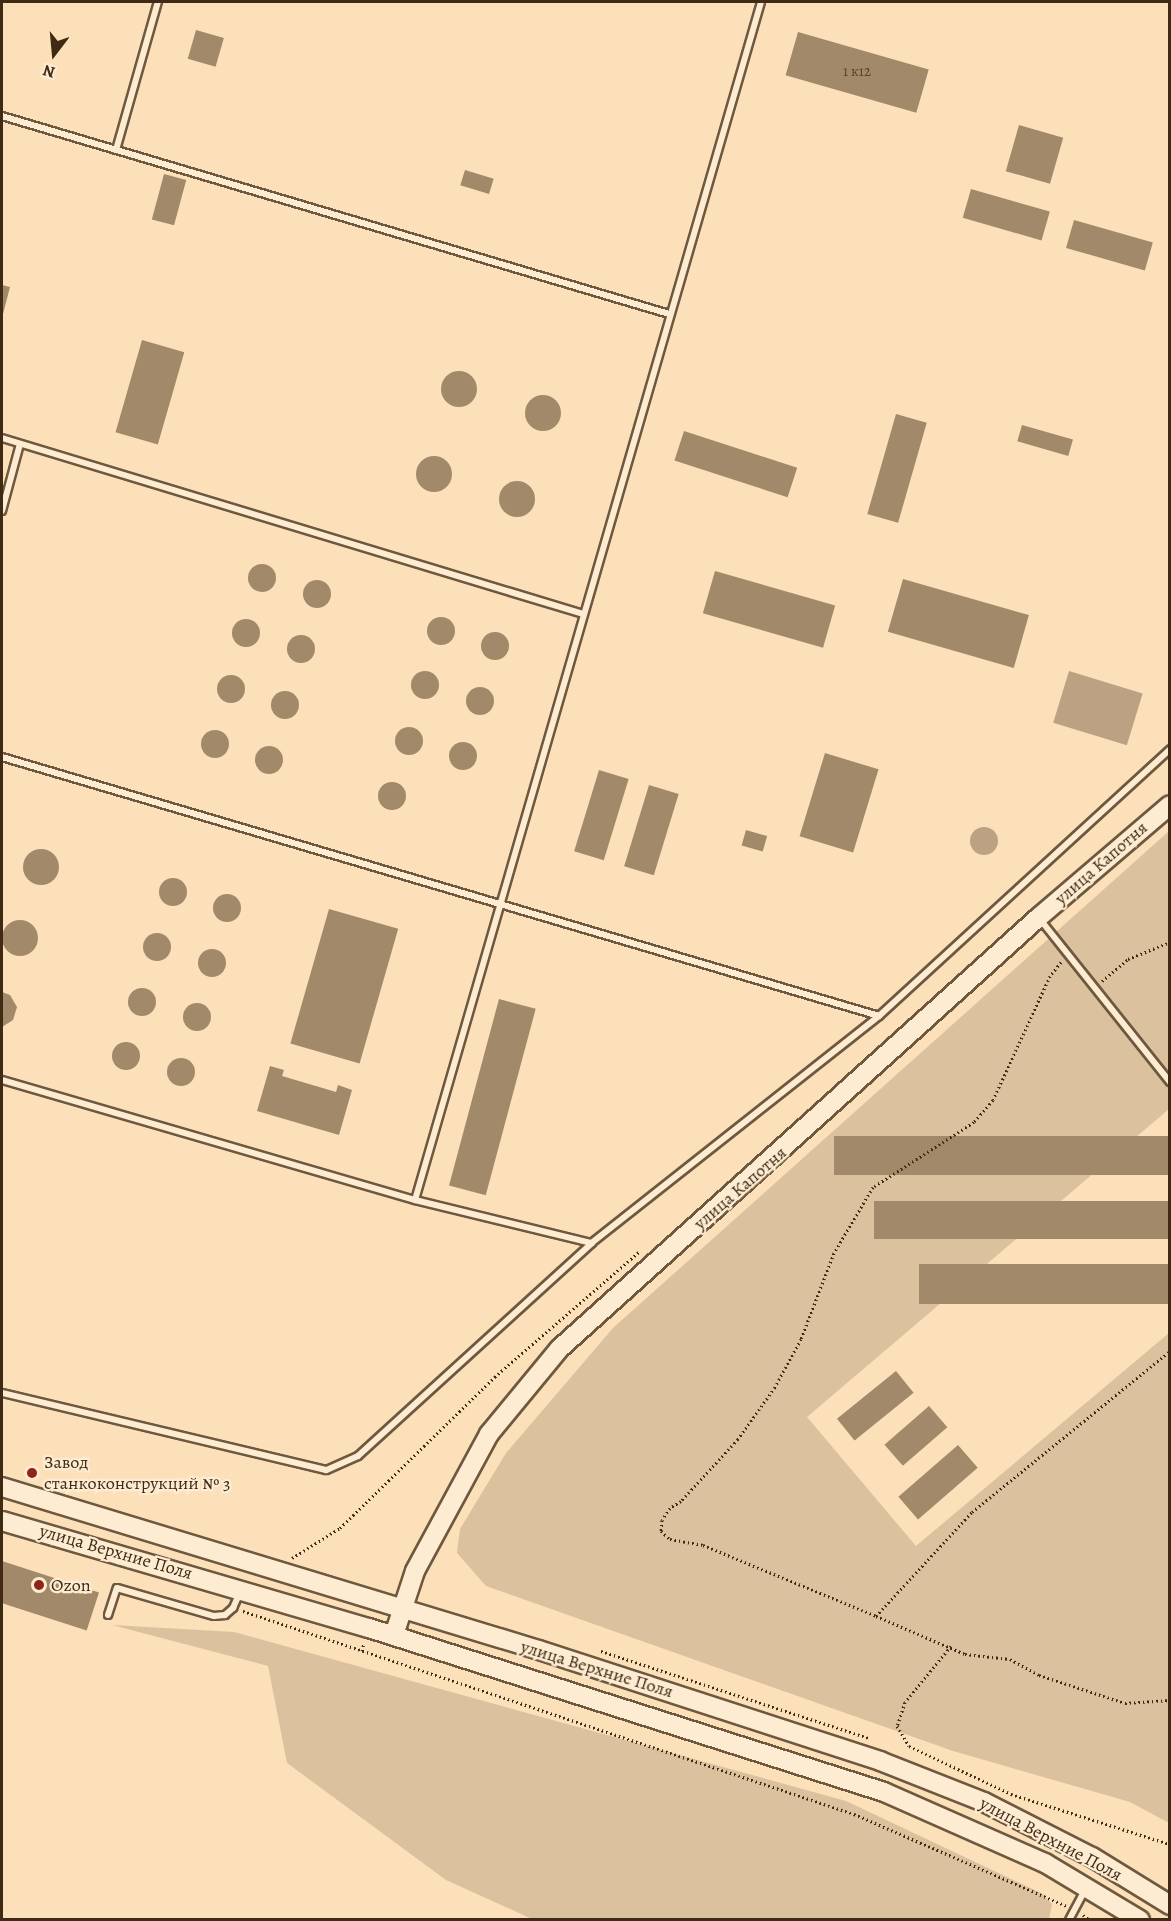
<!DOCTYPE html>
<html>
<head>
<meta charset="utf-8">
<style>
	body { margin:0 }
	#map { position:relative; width:1171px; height:1921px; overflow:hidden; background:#fce0ba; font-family:Alegreya,serif }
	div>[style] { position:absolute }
	.green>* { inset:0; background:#dcc19e }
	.water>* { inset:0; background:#bca282; transform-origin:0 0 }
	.round { border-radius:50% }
	.building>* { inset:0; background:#a1896a; transform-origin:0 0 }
	.path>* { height:3px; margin-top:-1.5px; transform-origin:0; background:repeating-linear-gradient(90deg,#3f2a14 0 1.5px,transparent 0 4.5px) }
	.roads { filter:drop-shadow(2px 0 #6e583e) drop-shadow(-2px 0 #6e583e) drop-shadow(0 2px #6e583e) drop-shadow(0 -2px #6e583e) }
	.service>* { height:6px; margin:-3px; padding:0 3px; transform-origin:3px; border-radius:3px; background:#fdebd2 }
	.secondary>* { height:18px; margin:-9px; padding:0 9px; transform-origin:9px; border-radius:9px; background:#fdebd2 }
	.dots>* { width:16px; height:16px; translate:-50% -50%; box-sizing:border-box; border:3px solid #fdebd2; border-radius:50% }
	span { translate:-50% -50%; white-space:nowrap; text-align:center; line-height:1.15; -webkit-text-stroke:4.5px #fdebd2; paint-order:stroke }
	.number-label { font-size:15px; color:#58422a }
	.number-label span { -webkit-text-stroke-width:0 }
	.street-label { font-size:18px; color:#3f2a14 }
	.poi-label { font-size:18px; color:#3f2a14 }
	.left { translate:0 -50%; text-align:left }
	.frame { position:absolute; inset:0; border:3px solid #3f2a14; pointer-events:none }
	.north { position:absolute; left:24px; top:24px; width:60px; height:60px; -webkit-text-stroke:4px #fdebd2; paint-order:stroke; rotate:196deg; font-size:16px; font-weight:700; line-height:24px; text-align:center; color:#3f2a14 }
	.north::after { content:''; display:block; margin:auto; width:21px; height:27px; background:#3f2a14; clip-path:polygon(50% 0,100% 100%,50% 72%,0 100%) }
</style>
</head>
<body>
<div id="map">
	<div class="green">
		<i style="clip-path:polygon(1169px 831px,1169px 1109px,807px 1417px,916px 1546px,1169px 1333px,1169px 1823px,1130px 1802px,953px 1751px,486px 1586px,457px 1553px,460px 1529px,506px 1453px,613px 1328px)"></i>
		<i style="clip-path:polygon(112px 1625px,234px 1632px,846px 1801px,1041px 1893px,1052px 1904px,1049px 1919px,532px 1919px,446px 1880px,287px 1763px,268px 1666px)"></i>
	</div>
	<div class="water">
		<i style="left:1069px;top:671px;width:77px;height:54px;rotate:17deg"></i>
		<i class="round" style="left:970px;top:827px;width:28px;height:28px"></i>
	</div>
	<div class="building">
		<i style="left:196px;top:30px;width:29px;height:30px;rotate:16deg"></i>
		<i style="left:798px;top:32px;width:136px;height:45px;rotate:16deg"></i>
		<i style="left:1019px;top:125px;width:46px;height:48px;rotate:16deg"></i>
		<i style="left:465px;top:170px;width:30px;height:16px;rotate:17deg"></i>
		<i style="left:164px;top:174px;width:23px;height:47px;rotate:15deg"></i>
		<i style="left:971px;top:189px;width:82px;height:30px;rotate:16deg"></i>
		<i style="left:1074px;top:220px;width:82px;height:29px;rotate:16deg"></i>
		<i style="clip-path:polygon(2px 285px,10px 287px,2px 318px)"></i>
		<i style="left:142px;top:340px;width:44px;height:96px;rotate:16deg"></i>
		<i class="round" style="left:441px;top:371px;width:36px;height:36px"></i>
		<i class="round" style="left:525px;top:395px;width:36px;height:36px"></i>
		<i style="left:896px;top:414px;width:32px;height:104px;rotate:16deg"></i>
		<i style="left:1022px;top:425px;width:53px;height:17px;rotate:16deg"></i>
		<i style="left:684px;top:431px;width:119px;height:31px;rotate:18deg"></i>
		<i class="round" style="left:416px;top:456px;width:36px;height:36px"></i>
		<i class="round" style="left:499px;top:481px;width:36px;height:36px"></i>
		<i class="round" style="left:248px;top:564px;width:28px;height:28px"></i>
		<i style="left:715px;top:571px;width:125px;height:44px;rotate:16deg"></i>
		<i style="left:903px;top:579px;width:131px;height:55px;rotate:16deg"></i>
		<i class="round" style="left:303px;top:580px;width:28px;height:28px"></i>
		<i class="round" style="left:427px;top:617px;width:28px;height:28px"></i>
		<i class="round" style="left:232px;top:619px;width:28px;height:28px"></i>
		<i class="round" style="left:481px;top:632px;width:28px;height:28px"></i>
		<i class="round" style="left:287px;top:635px;width:28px;height:28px"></i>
		<i class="round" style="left:411px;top:671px;width:28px;height:28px"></i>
		<i class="round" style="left:217px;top:675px;width:28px;height:28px"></i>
		<i class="round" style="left:466px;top:687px;width:28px;height:28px"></i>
		<i class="round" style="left:271px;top:691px;width:28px;height:28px"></i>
		<i class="round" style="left:395px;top:727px;width:28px;height:28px"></i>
		<i class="round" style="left:201px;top:730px;width:28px;height:28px"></i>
		<i class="round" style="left:449px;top:742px;width:28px;height:28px"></i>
		<i class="round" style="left:255px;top:746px;width:28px;height:28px"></i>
		<i style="left:825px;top:753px;width:56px;height:87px;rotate:17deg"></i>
		<i style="left:599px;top:770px;width:31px;height:85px;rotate:17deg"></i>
		<i class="round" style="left:378px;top:782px;width:28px;height:28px"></i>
		<i style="left:649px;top:785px;width:31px;height:85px;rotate:17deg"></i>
		<i style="left:746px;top:830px;width:22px;height:16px;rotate:16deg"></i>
		<i class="round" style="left:23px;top:849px;width:36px;height:36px"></i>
		<i class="round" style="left:159px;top:878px;width:28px;height:28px"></i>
		<i class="round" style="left:213px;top:894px;width:28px;height:28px"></i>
		<i style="left:329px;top:909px;width:72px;height:140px;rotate:16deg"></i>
		<i class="round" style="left:2px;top:920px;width:36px;height:36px"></i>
		<i class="round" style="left:143px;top:933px;width:28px;height:28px"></i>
		<i class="round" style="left:198px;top:949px;width:28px;height:28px"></i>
		<i class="round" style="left:128px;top:988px;width:28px;height:28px"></i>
		<i style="clip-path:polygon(2px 992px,10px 995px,17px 1007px,13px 1020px,2px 1027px)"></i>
		<i style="left:499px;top:999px;width:38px;height:193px;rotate:15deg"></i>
		<i class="round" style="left:183px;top:1003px;width:28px;height:28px"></i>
		<i class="round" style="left:112px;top:1042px;width:28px;height:28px"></i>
		<i class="round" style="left:167px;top:1058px;width:28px;height:28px"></i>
		<i style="clip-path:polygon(270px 1066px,284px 1070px,282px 1076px,336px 1092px,338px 1085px,352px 1090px,339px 1135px,257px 1111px)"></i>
		<i style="left:1170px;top:1136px;width:39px;height:336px;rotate:90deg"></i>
		<i style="left:1170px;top:1201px;width:38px;height:296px;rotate:90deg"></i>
		<i style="left:1170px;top:1264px;width:40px;height:251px;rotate:90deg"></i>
		<i style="left:896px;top:1371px;width:28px;height:76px;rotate:51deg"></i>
		<i style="left:929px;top:1406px;width:28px;height:59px;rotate:49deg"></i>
		<i style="left:958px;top:1445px;width:30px;height:79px;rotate:49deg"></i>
		<i style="left:2px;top:1561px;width:102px;height:40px;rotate:18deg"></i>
	</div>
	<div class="path">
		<i style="left:1061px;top:962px;width:18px;rotate:128deg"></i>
		<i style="left:1050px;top:976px;width:136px;rotate:114.7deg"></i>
		<i style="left:993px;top:1100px;width:29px;rotate:131deg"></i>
		<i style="left:974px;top:1122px;width:120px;rotate:147.2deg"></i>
		<i style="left:873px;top:1187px;width:77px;rotate:120.6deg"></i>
		<i style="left:834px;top:1253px;width:92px;rotate:111deg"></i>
		<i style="left:801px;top:1339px;width:55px;rotate:118.4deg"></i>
		<i style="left:775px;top:1387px;width:64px;rotate:125.4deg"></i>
		<i style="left:738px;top:1439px;width:84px;rotate:132.6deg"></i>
		<i style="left:681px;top:1501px;width:13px;rotate:148deg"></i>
		<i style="left:670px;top:1508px;width:14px;rotate:124deg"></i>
		<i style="left:662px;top:1520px;width:11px;rotate:95deg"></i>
		<i style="left:661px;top:1531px;width:12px;rotate:42deg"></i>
		<i style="left:670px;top:1539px;width:34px;rotate:10deg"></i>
		<i style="left:703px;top:1545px;width:187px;rotate:22.3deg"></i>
		<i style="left:876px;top:1616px;width:142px;rotate:-47.3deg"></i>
		<i style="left:972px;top:1512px;width:255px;rotate:-39.1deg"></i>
		<i style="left:1102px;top:981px;width:34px;rotate:-40deg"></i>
		<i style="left:1128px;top:959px;width:45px;rotate:-22deg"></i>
		<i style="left:292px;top:1558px;width:57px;rotate:-32deg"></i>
		<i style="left:340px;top:1528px;width:221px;rotate:-44.3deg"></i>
		<i style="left:498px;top:1374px;width:189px;rotate:-40.9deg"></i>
		<i style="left:243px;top:1611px;width:644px;rotate:18.38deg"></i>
		<i style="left:854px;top:1814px;width:232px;rotate:23.4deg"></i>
		<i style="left:876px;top:1616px;width:97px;rotate:23.1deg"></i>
		<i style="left:965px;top:1654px;width:45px;rotate:6.3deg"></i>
		<i style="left:1010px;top:1659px;width:33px;rotate:29deg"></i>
		<i style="left:1039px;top:1675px;width:90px;rotate:18deg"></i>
		<i style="left:1125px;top:1703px;width:45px;rotate:-3.8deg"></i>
		<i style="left:951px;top:1646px;width:72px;rotate:129.4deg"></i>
		<i style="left:905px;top:1702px;width:25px;rotate:108deg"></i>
		<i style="left:897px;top:1726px;width:23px;rotate:59deg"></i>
		<i style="left:909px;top:1746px;width:113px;rotate:25.2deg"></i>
		<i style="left:1011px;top:1794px;width:167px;rotate:17.5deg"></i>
		<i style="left:362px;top:1651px;width:8px;rotate:-76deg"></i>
		<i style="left:601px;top:1651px;width:282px;rotate:18deg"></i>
		<i style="left:1083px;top:1915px;width:9px;rotate:36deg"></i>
	</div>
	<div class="roads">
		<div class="service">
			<i style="left:2px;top:116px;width:696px;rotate:16.53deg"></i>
			<i style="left:116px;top:150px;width:154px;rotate:-74.2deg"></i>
			<i style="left:2px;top:438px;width:607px;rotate:16.85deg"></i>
			<i style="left:2px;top:511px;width:69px;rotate:-75deg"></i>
			<i style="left:2px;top:757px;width:914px;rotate:16.45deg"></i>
			<i style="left:879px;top:1016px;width:366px;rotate:141.7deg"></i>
			<i style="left:592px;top:1243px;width:316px;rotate:137.7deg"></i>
			<i style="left:358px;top:1456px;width:35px;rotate:156deg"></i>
			<i style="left:326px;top:1470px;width:333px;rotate:-166.6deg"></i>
			<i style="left:1039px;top:918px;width:210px;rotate:51.4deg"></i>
			<i style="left:879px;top:1016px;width:395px;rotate:-42.5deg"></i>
			<i style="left:2px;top:1080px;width:430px;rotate:16.2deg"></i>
			<i style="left:415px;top:1200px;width:182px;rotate:13.7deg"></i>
			<i style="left:415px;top:1200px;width:1247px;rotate:-73.89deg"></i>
			<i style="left:108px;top:1615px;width:28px;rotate:-72deg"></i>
			<i style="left:117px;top:1588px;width:101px;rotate:16.1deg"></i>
			<i style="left:214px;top:1616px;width:11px;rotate:-5deg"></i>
			<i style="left:225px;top:1615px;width:11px;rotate:-41deg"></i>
			<i style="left:233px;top:1608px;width:17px;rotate:-66deg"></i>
			<i style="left:1069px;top:1920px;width:34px;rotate:-62deg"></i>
		</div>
		<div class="secondary">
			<i style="left:2px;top:1487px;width:561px;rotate:16.89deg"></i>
			<i style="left:539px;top:1650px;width:359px;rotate:18deg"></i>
			<i style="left:880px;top:1761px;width:112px;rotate:21.5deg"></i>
			<i style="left:984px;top:1802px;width:121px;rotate:27deg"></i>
			<i style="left:1092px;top:1857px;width:92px;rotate:31.6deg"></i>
			<i style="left:2px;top:1521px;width:382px;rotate:16.3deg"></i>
			<i style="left:369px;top:1628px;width:540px;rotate:17.66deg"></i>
			<i style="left:884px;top:1792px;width:176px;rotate:23.8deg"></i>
			<i style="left:1045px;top:1863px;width:111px;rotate:31deg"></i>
			<i style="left:394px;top:1635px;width:67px;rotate:-71.8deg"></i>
			<i style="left:415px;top:1571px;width:156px;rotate:-61.6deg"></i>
			<i style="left:489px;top:1434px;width:110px;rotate:-50.5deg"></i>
			<i style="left:559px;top:1349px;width:646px;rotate:-41.99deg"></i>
			<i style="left:1039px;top:917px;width:172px;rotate:-40.5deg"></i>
		</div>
	</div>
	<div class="dots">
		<i style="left:32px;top:1473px;background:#8f2418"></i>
		<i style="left:39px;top:1585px;background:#8f2418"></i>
	</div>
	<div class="number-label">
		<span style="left:857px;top:72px">1 к12</span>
	</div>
	<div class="street-label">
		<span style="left:1101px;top:863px;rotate:-41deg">улица Капотня</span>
		<span style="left:740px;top:1188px;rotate:-41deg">улица Капотня</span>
		<span style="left:116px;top:1552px;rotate:16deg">улица Верхние Поля</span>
		<span style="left:597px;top:1669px;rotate:17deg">улица Верхние Поля</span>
		<span style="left:1051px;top:1839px;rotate:28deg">улица Верхние Поля</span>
	</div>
	<div class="poi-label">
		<span class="left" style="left:44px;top:1473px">Завод<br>станкоконструкций № 3</span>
		<span class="left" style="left:51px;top:1585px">Ozon</span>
	</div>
	<div class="frame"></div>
	<div class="north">N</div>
</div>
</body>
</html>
